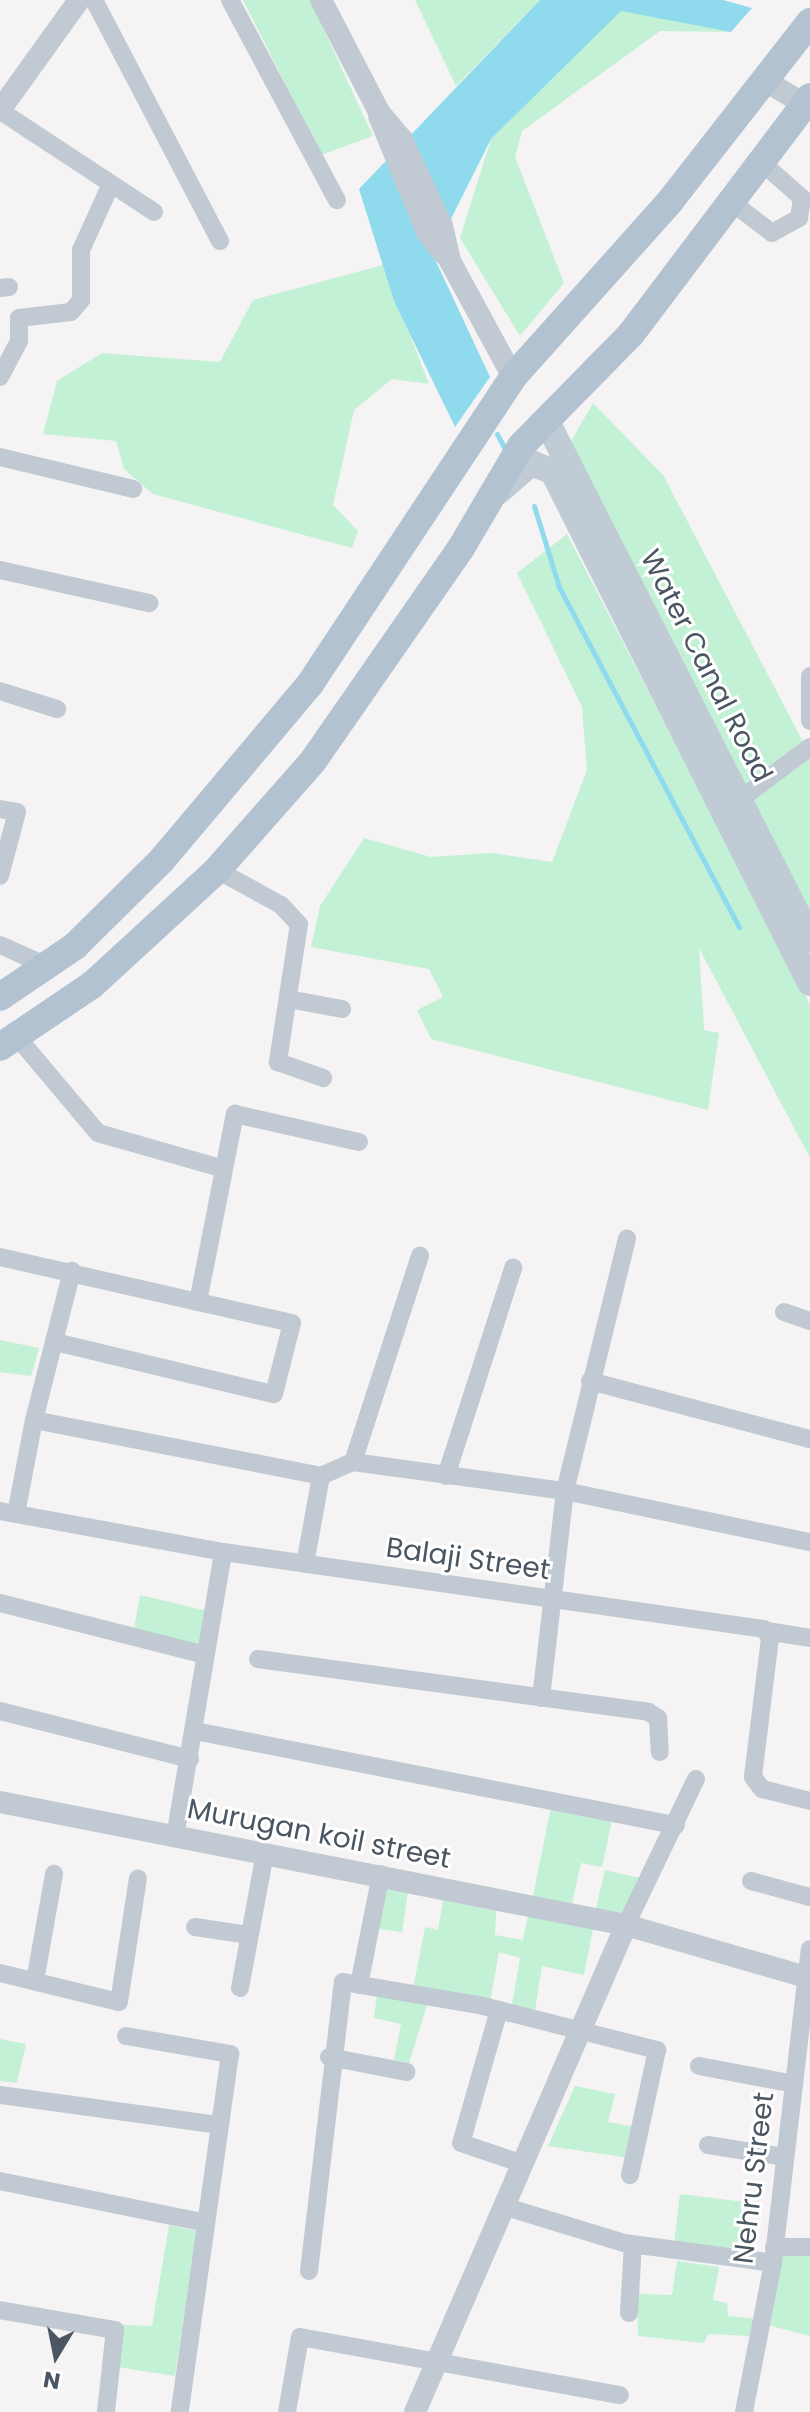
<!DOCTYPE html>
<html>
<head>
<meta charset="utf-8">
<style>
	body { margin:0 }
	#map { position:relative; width:810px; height:2412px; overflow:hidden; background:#f5f3f3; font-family:Poppins,sans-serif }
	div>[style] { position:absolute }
	.green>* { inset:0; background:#c3f1d5; transform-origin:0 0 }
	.water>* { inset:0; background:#90daee }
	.stream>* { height:5px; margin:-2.5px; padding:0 2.5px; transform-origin:2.5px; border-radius:2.5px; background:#90daee }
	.minor>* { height:18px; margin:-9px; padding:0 9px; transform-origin:9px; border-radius:9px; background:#c1cad2 }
	.tertiary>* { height:22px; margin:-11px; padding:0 11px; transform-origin:11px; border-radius:11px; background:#c1cad2 }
	.secondary>* { height:26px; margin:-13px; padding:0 13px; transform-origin:13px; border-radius:13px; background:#c1cbd6 }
	.primary>* { height:28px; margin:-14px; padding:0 14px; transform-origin:14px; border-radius:14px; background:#b3c2d1 }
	span { translate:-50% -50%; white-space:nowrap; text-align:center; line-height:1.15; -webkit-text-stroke:6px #fff; paint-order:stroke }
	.street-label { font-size:28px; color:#4a5661 }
	.north { position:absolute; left:16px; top:2316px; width:80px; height:80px; -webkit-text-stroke:6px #fff; paint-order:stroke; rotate:190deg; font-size:22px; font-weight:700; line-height:32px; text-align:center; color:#4a5661 }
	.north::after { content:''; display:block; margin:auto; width:28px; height:36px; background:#4a5661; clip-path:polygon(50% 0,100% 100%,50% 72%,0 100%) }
</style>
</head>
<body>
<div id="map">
	<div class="green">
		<i style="clip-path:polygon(243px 0,310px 0,373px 136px,321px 155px)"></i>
		<i style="clip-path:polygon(415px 0,540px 0,456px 86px)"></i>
		<i style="clip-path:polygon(621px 10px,731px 32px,660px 31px,522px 131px,515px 157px,564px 283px,520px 336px,460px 238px,491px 139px)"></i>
		<i style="clip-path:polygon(383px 265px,429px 384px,392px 379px,354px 410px,333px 505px,358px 531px,352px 548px,153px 494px,124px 469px,116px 441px,43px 434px,57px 381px,102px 353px,220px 362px,253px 300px)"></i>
		<i style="clip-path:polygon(593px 403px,663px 475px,810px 755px,810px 918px,567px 448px)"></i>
		<i style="clip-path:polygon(567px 534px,810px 1004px,810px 1158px,699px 948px,704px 1030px,719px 1033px,708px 1110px,431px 1039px,417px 1010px,443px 997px,429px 969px,311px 947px,320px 906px,364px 838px,431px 857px,492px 853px,552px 862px,587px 770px,582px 707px,517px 573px)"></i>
		<i style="clip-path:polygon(0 1340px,39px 1348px,31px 1376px,0 1372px)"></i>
		<i style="clip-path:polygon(140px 1595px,208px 1611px,202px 1649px,134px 1630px)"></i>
		<i style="clip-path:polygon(551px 1807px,612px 1820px,602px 1867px,581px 1863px,572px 1904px,533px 1896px)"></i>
		<i style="clip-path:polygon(605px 1870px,640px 1878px,620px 1918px,595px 1912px)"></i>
		<i style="left:381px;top:1889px;width:27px;height:40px;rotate:8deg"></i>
		<i style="clip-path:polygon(443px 1900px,496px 1911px,495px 1935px,523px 1940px,528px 1916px,593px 1929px,584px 1975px,542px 1966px,535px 2010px,512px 2005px,520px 1958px,499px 1952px,490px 2002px,413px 1989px,425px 1927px,438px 1930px)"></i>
		<i style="clip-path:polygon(377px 1995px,428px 2002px,409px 2063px,394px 2060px,401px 2024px,374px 2018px)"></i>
		<i style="clip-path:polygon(0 2039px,26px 2044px,17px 2083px,0 2081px)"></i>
		<i style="clip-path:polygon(575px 2086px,615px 2094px,608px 2122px,636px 2127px,630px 2158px,548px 2146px)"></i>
		<i style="left:680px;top:2194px;width:63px;height:49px;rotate:7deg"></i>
		<i style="clip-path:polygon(169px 2225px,197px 2231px,175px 2376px,118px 2367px,122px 2325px,152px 2326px)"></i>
		<i style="clip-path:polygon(781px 2254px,810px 2254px,810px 2336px,768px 2325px)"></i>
		<i style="clip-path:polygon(677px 2261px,719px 2267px,713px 2300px,727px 2303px,728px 2316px,756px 2319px,750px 2336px,708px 2334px,704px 2343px,638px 2336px,637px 2294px,672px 2295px)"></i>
	</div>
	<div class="water">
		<i style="clip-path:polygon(540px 0,723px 0,752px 8px,731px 32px,621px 11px,491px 139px,433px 255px,490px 377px,455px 427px,394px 301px,359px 189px)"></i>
	</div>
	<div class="stream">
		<i style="left:497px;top:434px;width:19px;rotate:62deg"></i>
		<i style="left:534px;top:506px;width:85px;rotate:72.8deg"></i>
		<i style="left:559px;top:587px;width:385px;rotate:62.1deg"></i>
	</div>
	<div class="minor">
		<i style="left:94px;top:0;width:272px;rotate:62.4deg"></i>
		<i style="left:230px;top:0;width:227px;rotate:61.9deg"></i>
		<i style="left:2px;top:112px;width:182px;rotate:33.3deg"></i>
		<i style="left:729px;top:200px;width:54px;rotate:37.5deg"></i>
		<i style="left:772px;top:233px;width:31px;rotate:-29deg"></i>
		<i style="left:799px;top:218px;width:20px;rotate:-81deg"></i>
		<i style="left:802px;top:198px;width:56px;rotate:-138.6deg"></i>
		<i style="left:0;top:288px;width:9px;rotate:-6deg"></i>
		<i style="left:0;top:377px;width:41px;rotate:-62.2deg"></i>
		<i style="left:19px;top:341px;width:23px;rotate:-90deg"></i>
		<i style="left:19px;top:318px;width:52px;rotate:-6.6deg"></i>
		<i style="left:71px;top:312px;width:16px;rotate:-50deg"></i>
		<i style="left:81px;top:300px;width:50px;rotate:-90deg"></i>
		<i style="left:81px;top:250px;width:72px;rotate:-65.6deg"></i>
		<i style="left:0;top:457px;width:137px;rotate:13.5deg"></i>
		<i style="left:0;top:570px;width:153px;rotate:12.5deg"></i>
		<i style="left:810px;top:676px;width:45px;rotate:90deg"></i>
		<i style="left:0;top:691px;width:60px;rotate:17.5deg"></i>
		<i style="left:730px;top:807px;width:100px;rotate:-36.9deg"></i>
		<i style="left:0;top:809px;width:17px;rotate:10deg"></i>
		<i style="left:17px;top:812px;width:66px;rotate:104.9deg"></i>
		<i style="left:217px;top:870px;width:73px;rotate:28.7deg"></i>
		<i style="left:281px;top:905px;width:26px;rotate:47deg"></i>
		<i style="left:299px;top:924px;width:140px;rotate:98.7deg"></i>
		<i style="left:278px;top:1062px;width:48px;rotate:19.6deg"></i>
		<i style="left:0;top:945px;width:51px;rotate:24.1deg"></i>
		<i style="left:288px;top:999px;width:55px;rotate:10.5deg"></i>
		<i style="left:18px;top:1038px;width:124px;rotate:49.9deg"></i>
		<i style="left:98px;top:1133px;width:128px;rotate:15.9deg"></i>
		<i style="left:0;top:1257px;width:203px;rotate:12.8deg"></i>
		<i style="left:198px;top:1302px;width:192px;rotate:-78.9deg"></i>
		<i style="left:235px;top:1114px;width:127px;rotate:12.7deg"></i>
		<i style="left:784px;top:1312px;width:28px;rotate:19deg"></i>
		<i style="left:55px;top:1342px;width:225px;rotate:13.4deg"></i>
		<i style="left:274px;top:1394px;width:73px;rotate:-75.8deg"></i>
		<i style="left:292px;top:1323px;width:96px;rotate:-167.4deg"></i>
		<i style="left:590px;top:1381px;width:228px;rotate:14.8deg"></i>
		<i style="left:34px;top:1420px;width:154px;rotate:-75.7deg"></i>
		<i style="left:353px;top:1462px;width:217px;rotate:-72deg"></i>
		<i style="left:446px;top:1476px;width:219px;rotate:-72.1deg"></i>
		<i style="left:0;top:1511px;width:227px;rotate:10.4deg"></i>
		<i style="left:223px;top:1552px;width:546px;rotate:8.1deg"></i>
		<i style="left:764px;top:1629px;width:11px;rotate:56deg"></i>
		<i style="left:770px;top:1638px;width:140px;rotate:97deg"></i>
		<i style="left:753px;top:1777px;width:15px;rotate:53deg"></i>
		<i style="left:762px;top:1789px;width:49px;rotate:14deg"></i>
		<i style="left:16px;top:1514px;width:96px;rotate:-79.2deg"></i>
		<i style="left:34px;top:1420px;width:292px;rotate:11deg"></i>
		<i style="left:321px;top:1476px;width:35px;rotate:-24deg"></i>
		<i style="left:353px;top:1462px;width:214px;rotate:7.8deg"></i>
		<i style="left:565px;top:1491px;width:250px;rotate:11.8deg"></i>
		<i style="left:305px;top:1564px;width:89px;rotate:-79.7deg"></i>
		<i style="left:0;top:1603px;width:212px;rotate:14.2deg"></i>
		<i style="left:767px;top:1631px;width:44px;rotate:9.2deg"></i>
		<i style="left:258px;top:1659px;width:394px;rotate:7.7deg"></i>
		<i style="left:648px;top:1712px;width:12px;rotate:31deg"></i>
		<i style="left:658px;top:1718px;width:34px;rotate:87deg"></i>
		<i style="left:541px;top:1698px;width:208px;rotate:-83.4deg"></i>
		<i style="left:565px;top:1491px;width:260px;rotate:-76.2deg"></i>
		<i style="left:0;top:1711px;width:196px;rotate:14.2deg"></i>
		<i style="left:195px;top:1731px;width:490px;rotate:11.1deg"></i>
		<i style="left:175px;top:1837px;width:289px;rotate:-80.4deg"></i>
		<i style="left:751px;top:1881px;width:61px;rotate:15.2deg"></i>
		<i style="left:626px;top:1925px;width:162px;rotate:-64.4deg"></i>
		<i style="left:195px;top:1927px;width:55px;rotate:8.4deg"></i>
		<i style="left:0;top:1973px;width:122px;rotate:13.7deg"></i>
		<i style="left:119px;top:2002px;width:125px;rotate:-81.3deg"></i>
		<i style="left:35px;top:1981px;width:109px;rotate:-79.9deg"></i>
		<i style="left:359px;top:1985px;width:113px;rotate:-78.8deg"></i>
		<i style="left:240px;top:1988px;width:137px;rotate:-79.5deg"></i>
		<i style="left:499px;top:2010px;width:138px;rotate:105.9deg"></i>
		<i style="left:461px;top:2143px;width:65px;rotate:18.7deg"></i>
		<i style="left:126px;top:2036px;width:106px;rotate:9.8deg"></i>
		<i style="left:230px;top:2054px;width:361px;rotate:98deg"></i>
		<i style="left:329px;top:2057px;width:79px;rotate:10.9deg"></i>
		<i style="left:699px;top:2066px;width:97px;rotate:10.7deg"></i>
		<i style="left:0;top:2095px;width:220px;rotate:7.8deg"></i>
		<i style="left:708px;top:2145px;width:78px;rotate:8.9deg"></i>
		<i style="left:0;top:2181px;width:210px;rotate:11.5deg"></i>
		<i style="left:503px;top:2206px;width:127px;rotate:17deg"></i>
		<i style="left:624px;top:2243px;width:150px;rotate:7.6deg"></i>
		<i style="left:774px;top:2247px;width:36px"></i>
		<i style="left:309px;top:2271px;width:291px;rotate:-83.3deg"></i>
		<i style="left:343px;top:1982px;width:138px;rotate:9.6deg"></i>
		<i style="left:479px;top:2005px;width:184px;rotate:14.2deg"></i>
		<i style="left:657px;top:2050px;width:128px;rotate:102.2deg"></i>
		<i style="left:0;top:2310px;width:117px;rotate:9.9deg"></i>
		<i style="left:115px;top:2330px;width:82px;rotate:96.3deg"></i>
		<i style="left:629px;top:2313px;width:69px;rotate:-86.7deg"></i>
		<i style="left:287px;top:2412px;width:76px;rotate:-80.2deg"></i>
		<i style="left:300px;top:2337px;width:325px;rotate:10.3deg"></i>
		<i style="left:744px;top:2412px;width:152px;rotate:-79deg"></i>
		<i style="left:773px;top:2263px;width:316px;rotate:-83.3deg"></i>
	</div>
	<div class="tertiary">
		<i style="left:321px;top:0;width:126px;rotate:62.6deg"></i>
		<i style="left:379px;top:112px;width:34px;rotate:50deg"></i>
		<i style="left:401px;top:138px;width:97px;rotate:65deg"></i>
		<i style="left:442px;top:226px;width:36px;rotate:77deg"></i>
		<i style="left:450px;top:261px;width:132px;rotate:61.5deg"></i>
		<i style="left:766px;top:81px;width:52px;rotate:31.5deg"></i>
		<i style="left:0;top:110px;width:135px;rotate:-54.3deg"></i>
		<i style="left:379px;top:116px;width:126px;rotate:67.5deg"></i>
		<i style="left:427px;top:232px;width:28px;rotate:52deg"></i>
		<i style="left:0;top:1802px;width:638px;rotate:11.12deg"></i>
		<i style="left:415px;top:2412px;width:531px;rotate:-66.57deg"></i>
		<i style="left:626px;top:1925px;width:191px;rotate:16.1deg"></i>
	</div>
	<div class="secondary">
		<i style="left:546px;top:420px;width:582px;rotate:63.04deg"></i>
		<i style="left:499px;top:491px;width:43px;rotate:-41.2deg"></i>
		<i style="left:531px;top:463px;width:24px;rotate:22deg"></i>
		<i style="left:553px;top:472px;width:572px;rotate:63.3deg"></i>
	</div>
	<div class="primary">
		<i style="left:0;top:997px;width:91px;rotate:-34.2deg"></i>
		<i style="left:75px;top:946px;width:121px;rotate:-44.7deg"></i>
		<i style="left:161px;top:861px;width:231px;rotate:-49.9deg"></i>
		<i style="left:310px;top:684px;width:368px;rotate:-56.5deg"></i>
		<i style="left:513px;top:377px;width:237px;rotate:-48.2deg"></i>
		<i style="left:671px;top:200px;width:226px;rotate:-52deg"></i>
		<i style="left:0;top:1047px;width:111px;rotate:-34deg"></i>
		<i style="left:92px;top:985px;width:170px;rotate:-42.6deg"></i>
		<i style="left:217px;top:870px;width:145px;rotate:-48.6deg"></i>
		<i style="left:313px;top:761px;width:259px;rotate:-55.2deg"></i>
		<i style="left:461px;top:548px;width:118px;rotate:-59.5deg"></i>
		<i style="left:521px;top:446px;width:157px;rotate:-45.5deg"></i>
		<i style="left:631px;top:334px;width:297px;rotate:-52.9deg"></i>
	</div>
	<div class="street-label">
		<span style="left:706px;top:666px;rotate:63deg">Water Canal Road</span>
		<span style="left:468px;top:1559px;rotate:8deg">Balaji Street</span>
		<span style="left:319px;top:1834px;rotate:11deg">Murugan koil street</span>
		<span style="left:754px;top:2178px;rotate:-83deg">Nehru Street</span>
	</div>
	<div class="north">N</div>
</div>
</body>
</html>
